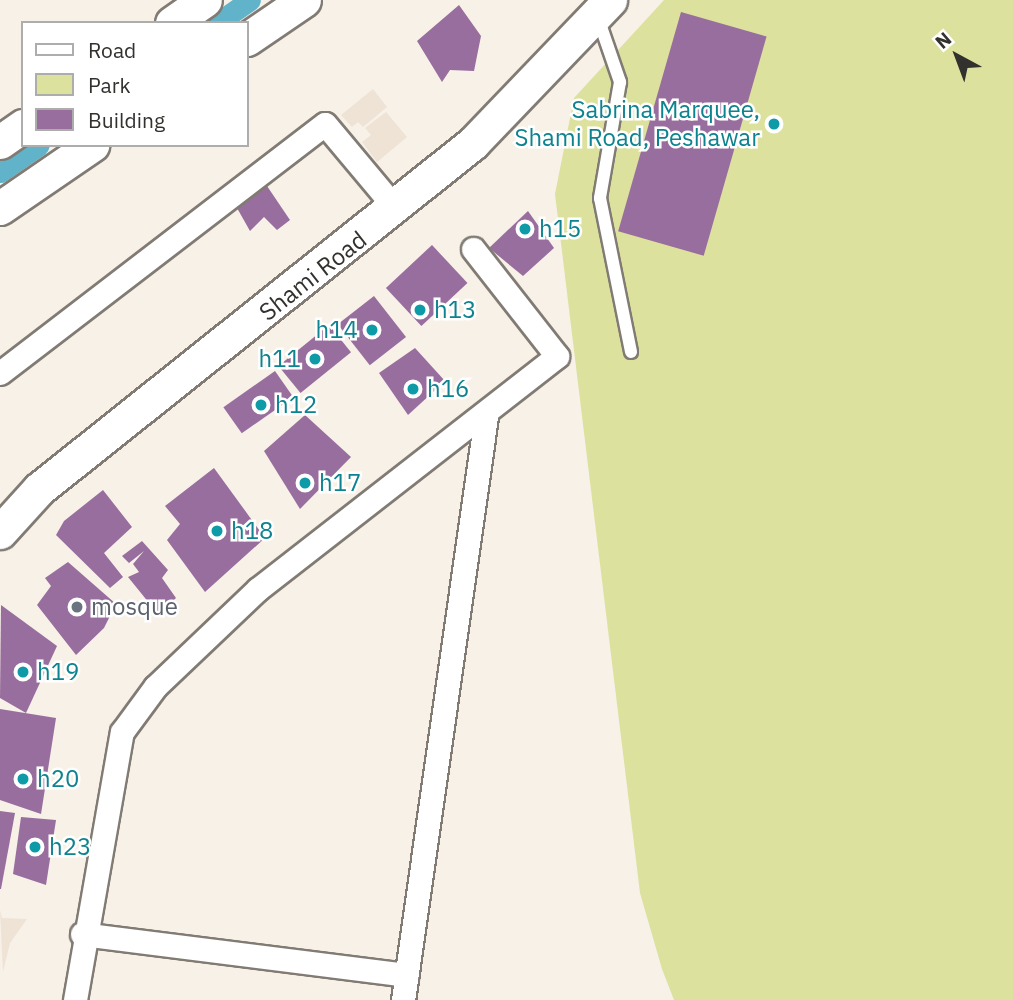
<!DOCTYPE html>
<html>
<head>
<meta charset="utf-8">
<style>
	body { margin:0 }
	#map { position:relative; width:1013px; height:1000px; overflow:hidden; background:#f7f1e8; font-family:"IBM Plex Sans",sans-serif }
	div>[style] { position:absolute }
	.built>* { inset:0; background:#eee3d5 }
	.green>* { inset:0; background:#dde19e }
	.canal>* { height:21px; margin:-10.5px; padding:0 10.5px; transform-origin:10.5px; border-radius:10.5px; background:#60b3c9 }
	.building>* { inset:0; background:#986e9e; transform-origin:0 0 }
	.roads { filter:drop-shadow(2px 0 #817b74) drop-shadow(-2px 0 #817b74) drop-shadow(0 2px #817b74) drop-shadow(0 -2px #817b74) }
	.lane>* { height:12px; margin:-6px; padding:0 6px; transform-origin:6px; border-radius:6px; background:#fff }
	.street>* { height:23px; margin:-11.5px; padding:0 11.5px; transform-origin:11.5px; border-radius:11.5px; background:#fff }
	.secondary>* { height:33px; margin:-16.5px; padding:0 16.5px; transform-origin:16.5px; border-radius:16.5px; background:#fff }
	.dots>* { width:19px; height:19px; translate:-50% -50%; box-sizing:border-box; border:4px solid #fff; border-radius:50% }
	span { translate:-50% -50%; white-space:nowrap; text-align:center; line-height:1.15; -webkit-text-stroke:5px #fff; paint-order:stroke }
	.culture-label { font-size:24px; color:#0d838f }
	.right { translate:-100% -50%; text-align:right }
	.left { translate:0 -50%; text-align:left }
	.street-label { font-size:24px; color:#33312e }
	.worship-label { font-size:24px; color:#5b616d }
	.legend { position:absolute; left:21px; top:21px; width:228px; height:126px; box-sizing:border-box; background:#fff; border:2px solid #adadab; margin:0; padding:9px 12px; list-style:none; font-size:21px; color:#33312e }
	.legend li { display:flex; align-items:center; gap:14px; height:35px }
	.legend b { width:35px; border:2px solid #adadab }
	.north { position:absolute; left:922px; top:21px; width:70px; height:70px; -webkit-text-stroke:5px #fff; paint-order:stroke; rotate:319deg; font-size:19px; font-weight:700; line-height:28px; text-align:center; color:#33312e }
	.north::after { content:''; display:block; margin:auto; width:24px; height:32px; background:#33312e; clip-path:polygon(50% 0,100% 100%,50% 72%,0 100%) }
</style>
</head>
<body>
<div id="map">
	<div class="built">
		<i style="clip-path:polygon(373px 89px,387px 107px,363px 127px,358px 122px,352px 127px,341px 115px)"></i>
		<i style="clip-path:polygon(386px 112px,407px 137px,377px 162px,362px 142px,371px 135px,365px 128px)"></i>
		<i style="clip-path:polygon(0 910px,2px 918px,27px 919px,10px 943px,3px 972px)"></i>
	</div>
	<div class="green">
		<i style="clip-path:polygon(664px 0,1013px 0,1013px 1000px,674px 1000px,662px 969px,640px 893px,555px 194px,574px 98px)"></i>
	</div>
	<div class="canal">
		<i style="left:217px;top:23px;width:40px;rotate:-34.9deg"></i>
		<i style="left:0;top:172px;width:47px;rotate:-34.7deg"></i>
	</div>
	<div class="building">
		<i style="clip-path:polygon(459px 5px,481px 36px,474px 71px,450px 70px,442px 82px,417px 41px)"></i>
		<i style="left:681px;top:12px;width:89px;height:228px;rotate:16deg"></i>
		<i style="clip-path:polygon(267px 186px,290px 220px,277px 230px,264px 217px,250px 231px,237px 208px)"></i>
		<i style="clip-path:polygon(528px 211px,554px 248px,523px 276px,489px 248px)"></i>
		<i style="left:432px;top:245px;width:52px;height:63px;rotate:47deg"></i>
		<i style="left:374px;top:296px;width:52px;height:46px;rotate:52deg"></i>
		<i style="left:329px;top:325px;width:35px;height:65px;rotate:51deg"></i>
		<i style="clip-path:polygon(415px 348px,445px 381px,408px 415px,379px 373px)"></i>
		<i style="left:275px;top:371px;width:32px;height:63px;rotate:55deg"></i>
		<i style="clip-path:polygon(305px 415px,351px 457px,300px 509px,264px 451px)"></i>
		<i style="clip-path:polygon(214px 468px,265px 538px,205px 592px,167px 540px,180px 524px,165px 506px)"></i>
		<i style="clip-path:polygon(103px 490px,132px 527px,104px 553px,123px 577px,110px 588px,56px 535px,64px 521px)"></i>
		<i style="clip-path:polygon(142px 541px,168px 570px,162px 578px,176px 598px,158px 614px,128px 577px,139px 572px,133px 564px,144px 551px,129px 563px,122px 556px)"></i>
		<i style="clip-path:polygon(68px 562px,116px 604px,104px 628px,76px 655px,37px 605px,51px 586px,45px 578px)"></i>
		<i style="clip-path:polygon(1px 605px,57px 646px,26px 713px,0 698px)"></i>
		<i style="clip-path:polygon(0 709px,56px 718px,41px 814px,0 800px)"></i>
		<i style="clip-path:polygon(0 811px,15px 813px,1px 889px,0 889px)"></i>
		<i style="clip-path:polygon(21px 817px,56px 820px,46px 885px,13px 874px)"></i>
	</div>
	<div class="roads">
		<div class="lane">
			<i style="left:598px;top:18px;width:68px;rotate:71deg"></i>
			<i style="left:620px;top:82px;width:118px;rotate:99.8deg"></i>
			<i style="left:600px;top:198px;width:157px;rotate:78.6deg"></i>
		</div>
		<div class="street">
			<i style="left:0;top:373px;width:409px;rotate:-37.5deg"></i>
			<i style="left:325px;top:124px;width:112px;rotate:50.1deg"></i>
			<i style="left:82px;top:934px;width:327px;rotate:7.2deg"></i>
			<i style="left:75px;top:1000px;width:272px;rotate:-80.1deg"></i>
			<i style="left:122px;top:732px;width:56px;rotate:-53.7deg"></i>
			<i style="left:155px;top:687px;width:142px;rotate:-43.6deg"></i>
			<i style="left:258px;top:589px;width:379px;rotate:-37.9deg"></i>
			<i style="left:557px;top:356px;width:136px;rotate:-128.1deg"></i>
			<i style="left:403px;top:1000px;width:589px;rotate:-81.9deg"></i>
		</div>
		<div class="secondary">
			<i style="left:172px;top:23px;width:40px;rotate:-34.9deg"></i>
			<i style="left:247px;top:39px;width:69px;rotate:-34.4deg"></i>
			<i style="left:0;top:142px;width:28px;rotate:-35deg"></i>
			<i style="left:0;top:208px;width:112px;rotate:-34.4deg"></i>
			<i style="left:0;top:532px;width:58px;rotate:-47.8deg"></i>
			<i style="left:39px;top:489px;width:555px;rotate:-38.56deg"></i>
			<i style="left:473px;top:143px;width:198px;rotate:-46.2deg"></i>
		</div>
	</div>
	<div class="dots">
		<i style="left:774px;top:124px;background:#0f9aa8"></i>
		<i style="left:525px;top:229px;background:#0f9aa8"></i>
		<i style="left:420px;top:310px;background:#0f9aa8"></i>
		<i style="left:372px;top:330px;background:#0f9aa8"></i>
		<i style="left:315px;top:359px;background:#0f9aa8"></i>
		<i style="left:413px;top:389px;background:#0f9aa8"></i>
		<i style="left:261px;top:405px;background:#0f9aa8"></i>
		<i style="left:305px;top:483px;background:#0f9aa8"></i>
		<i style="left:217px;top:531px;background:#0f9aa8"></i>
		<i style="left:77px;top:607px;background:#6b7280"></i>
		<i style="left:23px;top:672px;background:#0f9aa8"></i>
		<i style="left:23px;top:779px;background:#0f9aa8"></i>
		<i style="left:35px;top:847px;background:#0f9aa8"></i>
	</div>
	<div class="culture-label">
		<span class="right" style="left:760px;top:124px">Sabrina Marquee,<br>Shami Road, Peshawar</span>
		<span class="left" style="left:539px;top:229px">h15</span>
		<span class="left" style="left:434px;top:310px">h13</span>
		<span class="right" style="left:358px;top:330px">h14</span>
		<span class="right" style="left:301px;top:359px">h11</span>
		<span class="left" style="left:427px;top:389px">h16</span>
		<span class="left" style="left:275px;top:405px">h12</span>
		<span class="left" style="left:319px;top:483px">h17</span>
		<span class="left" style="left:231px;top:531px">h18</span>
		<span class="left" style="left:37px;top:672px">h19</span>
		<span class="left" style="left:37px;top:779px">h20</span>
		<span class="left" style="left:49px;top:847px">h23</span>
	</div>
	<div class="street-label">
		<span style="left:313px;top:276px;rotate:-38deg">Shami Road</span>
	</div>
	<div class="worship-label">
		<span class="left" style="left:91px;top:607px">mosque</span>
	</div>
	<ul class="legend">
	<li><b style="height:9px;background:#fff"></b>Road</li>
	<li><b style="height:19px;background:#dde19e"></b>Park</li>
	<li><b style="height:19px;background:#986e9e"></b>Building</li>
	</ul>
	<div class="north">N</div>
</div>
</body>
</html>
